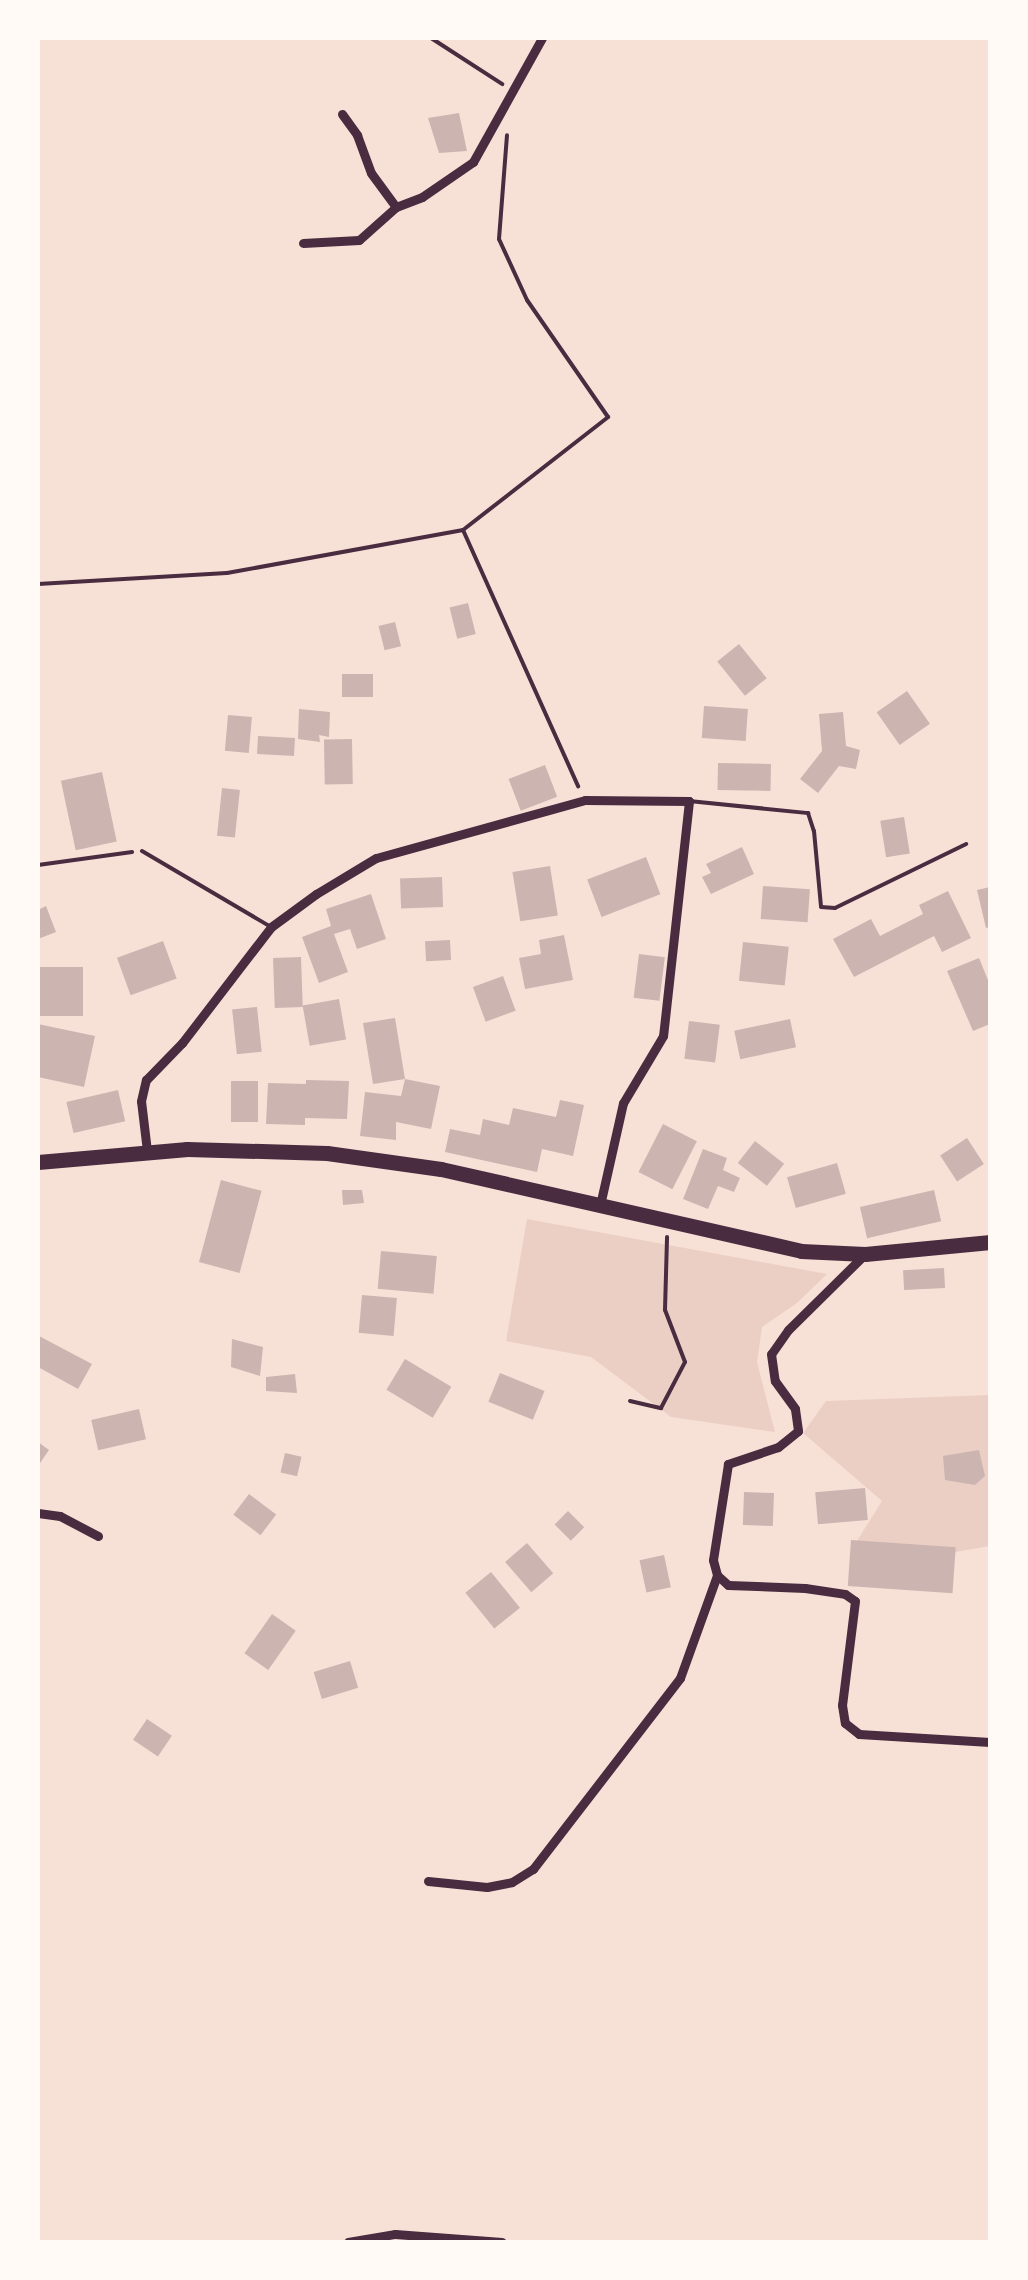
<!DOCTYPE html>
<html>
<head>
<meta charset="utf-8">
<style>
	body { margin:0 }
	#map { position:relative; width:1028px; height:2280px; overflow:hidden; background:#f7e1d7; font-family:Quicksand,sans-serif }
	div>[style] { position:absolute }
	.green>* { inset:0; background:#ebcfc5 }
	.building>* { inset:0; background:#ccb4b1; transform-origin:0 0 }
	.path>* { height:4px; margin:-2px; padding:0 2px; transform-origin:2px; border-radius:2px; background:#4a2c40 }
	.service>* { height:4px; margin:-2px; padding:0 2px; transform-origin:2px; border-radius:2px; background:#4a2c40 }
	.minor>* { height:9px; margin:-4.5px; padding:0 4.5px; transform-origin:4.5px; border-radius:4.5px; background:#4a2c40 }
	.trunk>* { height:15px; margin:-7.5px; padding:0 7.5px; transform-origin:7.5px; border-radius:7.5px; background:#4a2c40 }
	span { translate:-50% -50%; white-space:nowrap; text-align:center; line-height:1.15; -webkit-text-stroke:10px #fffaf5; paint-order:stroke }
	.frame { position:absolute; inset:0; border:40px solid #fffaf5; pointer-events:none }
</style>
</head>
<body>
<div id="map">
	<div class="green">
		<i style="clip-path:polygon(527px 1219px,827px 1274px,797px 1303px,762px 1327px,757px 1362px,775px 1432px,671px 1417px,591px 1357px,506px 1341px)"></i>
		<i style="clip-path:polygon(990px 1395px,990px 1546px,921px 1558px,850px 1552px,882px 1501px,803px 1433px,826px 1401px)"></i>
	</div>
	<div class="building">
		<i style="clip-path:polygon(459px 113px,467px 151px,439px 153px,428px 118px)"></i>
		<i style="left:468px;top:603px;width:32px;height:19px;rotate:76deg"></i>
		<i style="left:395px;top:622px;width:25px;height:17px;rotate:76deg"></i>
		<i style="left:739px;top:644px;width:44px;height:28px;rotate:51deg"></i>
		<i style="left:342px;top:674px;width:31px;height:23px"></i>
		<i style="left:907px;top:691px;width:40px;height:37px;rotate:55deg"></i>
		<i style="left:704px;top:706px;width:44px;height:32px;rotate:4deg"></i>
		<i style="clip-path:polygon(299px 709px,330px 712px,329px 737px,319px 735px,320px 742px,298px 739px)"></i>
		<i style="clip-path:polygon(843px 712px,846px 746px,860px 750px,856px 769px,839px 766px,818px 793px,800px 779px,822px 751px,819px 714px)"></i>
		<i style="left:228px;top:715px;width:24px;height:36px;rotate:5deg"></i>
		<i style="left:258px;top:736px;width:37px;height:18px;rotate:3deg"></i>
		<i style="left:352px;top:739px;width:45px;height:28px;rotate:89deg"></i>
		<i style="left:718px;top:763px;width:53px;height:27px;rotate:1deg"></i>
		<i style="left:545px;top:765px;width:34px;height:39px;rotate:69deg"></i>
		<i style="left:102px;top:772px;width:71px;height:42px;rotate:78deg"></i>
		<i style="left:222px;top:788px;width:18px;height:48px;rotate:6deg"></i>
		<i style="left:904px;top:817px;width:37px;height:24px;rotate:81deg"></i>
		<i style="clip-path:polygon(742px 847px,754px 874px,711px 894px,702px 877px,711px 873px,706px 864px)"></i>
		<i style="left:646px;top:857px;width:40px;height:63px;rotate:69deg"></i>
		<i style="left:550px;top:866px;width:50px;height:38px;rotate:81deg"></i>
		<i style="left:442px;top:877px;width:30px;height:42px;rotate:88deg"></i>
		<i style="left:763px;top:886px;width:47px;height:33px;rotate:4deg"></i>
		<i style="clip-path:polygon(990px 887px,990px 927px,986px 928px,977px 890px)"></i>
		<i style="clip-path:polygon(948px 891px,971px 938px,942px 952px,934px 936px,854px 977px,833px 939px,871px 919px,880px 936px,923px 914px,919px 905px)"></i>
		<i style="clip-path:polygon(371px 894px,386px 939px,357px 949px,350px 929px,334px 934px,348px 972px,319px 983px,302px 937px,331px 926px,326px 909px)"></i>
		<i style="clip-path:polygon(46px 906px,56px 932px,38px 939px,38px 910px)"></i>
		<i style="clip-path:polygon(564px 935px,573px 980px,525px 989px,519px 958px,541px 954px,539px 940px)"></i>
		<i style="left:450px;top:940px;width:20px;height:25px;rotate:87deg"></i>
		<i style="left:163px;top:941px;width:40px;height:49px;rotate:70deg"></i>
		<i style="left:743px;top:942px;width:46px;height:39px;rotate:6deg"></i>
		<i style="left:639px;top:954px;width:26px;height:44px;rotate:7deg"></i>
		<i style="left:301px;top:957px;width:50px;height:28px;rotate:88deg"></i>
		<i style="clip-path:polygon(979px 958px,990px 985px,990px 1024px,973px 1031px,947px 971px)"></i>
		<i style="left:38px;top:967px;width:45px;height:49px"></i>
		<i style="left:503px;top:976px;width:37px;height:32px;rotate:70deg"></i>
		<i style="left:339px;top:999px;width:41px;height:37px;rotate:80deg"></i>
		<i style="left:257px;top:1007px;width:45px;height:25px;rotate:84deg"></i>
		<i style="clip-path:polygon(395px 1018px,405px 1079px,440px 1086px,431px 1129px,396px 1122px,396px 1140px,360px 1136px,365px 1092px,401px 1096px,405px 1079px,373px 1084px,363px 1023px)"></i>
		<i style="left:790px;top:1019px;width:29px;height:57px;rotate:78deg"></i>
		<i style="left:689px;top:1021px;width:31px;height:38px;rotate:7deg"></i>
		<i style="clip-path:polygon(38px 1024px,95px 1036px,84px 1087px,38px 1077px)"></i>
		<i style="clip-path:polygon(306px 1080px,349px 1081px,347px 1119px,305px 1118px,305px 1125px,266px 1124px,268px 1083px,306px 1084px)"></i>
		<i style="left:231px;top:1081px;width:27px;height:41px"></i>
		<i style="left:118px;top:1090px;width:32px;height:53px;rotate:77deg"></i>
		<i style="clip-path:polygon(560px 1100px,584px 1105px,573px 1156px,542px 1149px,537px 1172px,445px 1152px,450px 1129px,480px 1135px,483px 1119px,509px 1125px,513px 1108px,556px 1117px)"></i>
		<i style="left:663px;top:1124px;width:38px;height:54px;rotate:27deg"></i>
		<i style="left:967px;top:1138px;width:31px;height:32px;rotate:57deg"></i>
		<i style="left:755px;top:1141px;width:37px;height:28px;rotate:38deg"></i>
		<i style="clip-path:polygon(703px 1149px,727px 1158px,723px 1170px,740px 1178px,734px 1192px,718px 1186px,708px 1209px,683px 1199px)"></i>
		<i style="left:837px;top:1163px;width:32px;height:52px;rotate:74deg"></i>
		<i style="left:221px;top:1180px;width:42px;height:85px;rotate:15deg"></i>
		<i style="clip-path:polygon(342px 1190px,362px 1190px,364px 1203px,343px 1205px)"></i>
		<i style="left:934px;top:1190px;width:32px;height:76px;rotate:77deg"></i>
		<i style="left:381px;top:1251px;width:56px;height:38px;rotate:5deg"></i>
		<i style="left:944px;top:1268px;width:20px;height:41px;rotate:87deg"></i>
		<i style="left:362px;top:1295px;width:35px;height:38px;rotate:5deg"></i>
		<i style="clip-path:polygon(39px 1336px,92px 1364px,78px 1389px,38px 1367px)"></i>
		<i style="clip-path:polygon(232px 1339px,263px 1347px,260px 1376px,231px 1367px)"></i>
		<i style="left:405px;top:1359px;width:54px;height:36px;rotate:31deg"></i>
		<i style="left:500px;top:1373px;width:48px;height:31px;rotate:22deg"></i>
		<i style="clip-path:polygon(295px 1374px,297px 1393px,266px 1391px,266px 1377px)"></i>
		<i style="left:139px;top:1409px;width:31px;height:49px;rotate:77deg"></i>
		<i style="clip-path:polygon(38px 1442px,49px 1450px,38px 1466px)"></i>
		<i style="clip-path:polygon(979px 1450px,985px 1476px,975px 1485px,945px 1480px,943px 1456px)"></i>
		<i style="left:285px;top:1453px;width:17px;height:20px;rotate:13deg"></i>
		<i style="left:865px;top:1488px;width:32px;height:50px;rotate:85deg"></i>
		<i style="left:744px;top:1492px;width:30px;height:33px;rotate:2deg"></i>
		<i style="left:249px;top:1494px;width:34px;height:26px;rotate:37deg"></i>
		<i style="left:568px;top:1511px;width:23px;height:19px;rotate:45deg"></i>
		<i style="left:851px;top:1540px;width:105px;height:46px;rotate:4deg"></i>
		<i style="left:527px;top:1543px;width:40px;height:29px;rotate:49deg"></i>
		<i style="left:664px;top:1555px;width:33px;height:25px;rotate:78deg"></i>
		<i style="left:491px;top:1572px;width:46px;height:33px;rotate:51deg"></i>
		<i style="left:272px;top:1614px;width:29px;height:48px;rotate:35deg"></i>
		<i style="left:350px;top:1661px;width:28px;height:38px;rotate:73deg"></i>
		<i style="left:147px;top:1719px;width:30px;height:25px;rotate:34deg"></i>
	</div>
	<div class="path">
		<i style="left:431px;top:38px;width:85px;rotate:32.9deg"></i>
		<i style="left:463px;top:530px;width:281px;rotate:65.8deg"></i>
		<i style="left:38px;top:584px;width:189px;rotate:-3.3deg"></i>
		<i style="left:227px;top:573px;width:240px;rotate:-10.3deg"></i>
		<i style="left:463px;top:530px;width:184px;rotate:-37.9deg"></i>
		<i style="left:608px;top:417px;width:142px;rotate:-124.7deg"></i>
		<i style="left:527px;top:300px;width:67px;rotate:-114.7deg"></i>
		<i style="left:499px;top:239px;width:104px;rotate:-85.6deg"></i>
		<i style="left:38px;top:865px;width:95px;rotate:-7.9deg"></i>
		<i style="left:630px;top:1401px;width:32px;rotate:13deg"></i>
		<i style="left:661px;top:1408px;width:52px;rotate:-62.4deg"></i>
		<i style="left:685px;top:1362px;width:56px;rotate:-111deg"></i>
		<i style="left:665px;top:1310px;width:73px;rotate:-88.4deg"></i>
	</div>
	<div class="service">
		<i style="left:689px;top:801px;width:120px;rotate:5.8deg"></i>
		<i style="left:808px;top:813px;width:19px;rotate:72deg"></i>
		<i style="left:814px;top:831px;width:76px;rotate:84.7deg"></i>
		<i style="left:821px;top:907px;width:14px;rotate:4deg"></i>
		<i style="left:835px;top:908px;width:146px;rotate:-26deg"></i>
		<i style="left:142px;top:851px;width:150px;rotate:30.5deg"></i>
	</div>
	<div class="minor">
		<i style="left:342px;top:114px;width:26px;rotate:54deg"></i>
		<i style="left:357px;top:135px;width:40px;rotate:69.8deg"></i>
		<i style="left:371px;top:173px;width:42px;rotate:53.7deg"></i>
		<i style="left:303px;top:243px;width:56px;rotate:-3.1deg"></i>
		<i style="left:359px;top:240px;width:50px;rotate:-41.7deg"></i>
		<i style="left:396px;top:207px;width:28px;rotate:-21deg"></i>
		<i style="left:422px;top:197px;width:62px;rotate:-34.5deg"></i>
		<i style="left:473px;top:162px;width:142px;rotate:-60.9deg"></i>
		<i style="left:147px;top:1151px;width:50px;rotate:-96.8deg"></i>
		<i style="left:141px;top:1101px;width:22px;rotate:-77deg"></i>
		<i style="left:146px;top:1080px;width:52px;rotate:-45.8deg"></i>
		<i style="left:182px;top:1043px;width:146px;rotate:-52.5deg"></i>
		<i style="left:271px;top:927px;width:56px;rotate:-36.3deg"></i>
		<i style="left:316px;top:894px;width:70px;rotate:-31deg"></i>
		<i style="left:376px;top:858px;width:217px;rotate:-15.5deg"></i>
		<i style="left:585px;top:800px;width:104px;rotate:0.6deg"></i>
		<i style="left:689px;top:801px;width:236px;rotate:96.3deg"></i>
		<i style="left:663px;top:1036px;width:78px;rotate:120.8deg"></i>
		<i style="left:623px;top:1103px;width:105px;rotate:102.7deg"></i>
		<i style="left:863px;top:1256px;width:105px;rotate:135.4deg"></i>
		<i style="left:788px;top:1330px;width:29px;rotate:125deg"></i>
		<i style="left:771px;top:1354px;width:27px;rotate:82deg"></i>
		<i style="left:775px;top:1381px;width:34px;rotate:54deg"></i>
		<i style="left:795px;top:1409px;width:22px;rotate:82deg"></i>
		<i style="left:798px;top:1431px;width:26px;rotate:141deg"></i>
		<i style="left:778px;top:1447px;width:53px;rotate:161.2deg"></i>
		<i style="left:728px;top:1464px;width:97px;rotate:98.9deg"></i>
		<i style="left:713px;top:1560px;width:16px;rotate:75deg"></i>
		<i style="left:717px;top:1575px;width:15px;rotate:42deg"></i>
		<i style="left:728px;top:1585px;width:77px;rotate:2.2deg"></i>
		<i style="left:805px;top:1588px;width:40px;rotate:8.5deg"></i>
		<i style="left:845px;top:1594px;width:12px;rotate:35deg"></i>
		<i style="left:855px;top:1601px;width:105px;rotate:97.1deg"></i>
		<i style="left:842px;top:1705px;width:18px;rotate:81deg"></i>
		<i style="left:845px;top:1723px;width:18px;rotate:38deg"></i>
		<i style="left:859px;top:1734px;width:131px;rotate:3.5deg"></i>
		<i style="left:38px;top:1513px;width:22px;rotate:8deg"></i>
		<i style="left:60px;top:1516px;width:43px;rotate:27.8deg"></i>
		<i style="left:428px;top:1881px;width:59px;rotate:5.8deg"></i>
		<i style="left:487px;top:1887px;width:25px;rotate:-11deg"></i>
		<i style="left:512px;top:1882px;width:25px;rotate:-32deg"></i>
		<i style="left:533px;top:1869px;width:241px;rotate:-52.4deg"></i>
		<i style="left:680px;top:1678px;width:109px;rotate:-70.2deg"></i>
		<i style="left:348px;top:2242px;width:48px;rotate:-9.7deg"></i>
		<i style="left:395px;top:2234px;width:107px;rotate:4.3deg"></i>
	</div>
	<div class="trunk">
		<i style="left:38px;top:1162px;width:150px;rotate:-5deg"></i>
		<i style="left:187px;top:1149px;width:140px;rotate:1.6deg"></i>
		<i style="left:327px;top:1153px;width:115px;rotate:8deg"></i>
		<i style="left:441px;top:1169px;width:369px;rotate:12.8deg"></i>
		<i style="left:801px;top:1251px;width:64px;rotate:2.7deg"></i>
		<i style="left:865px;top:1254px;width:126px;rotate:-5.5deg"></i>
	</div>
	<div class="frame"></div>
</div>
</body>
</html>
